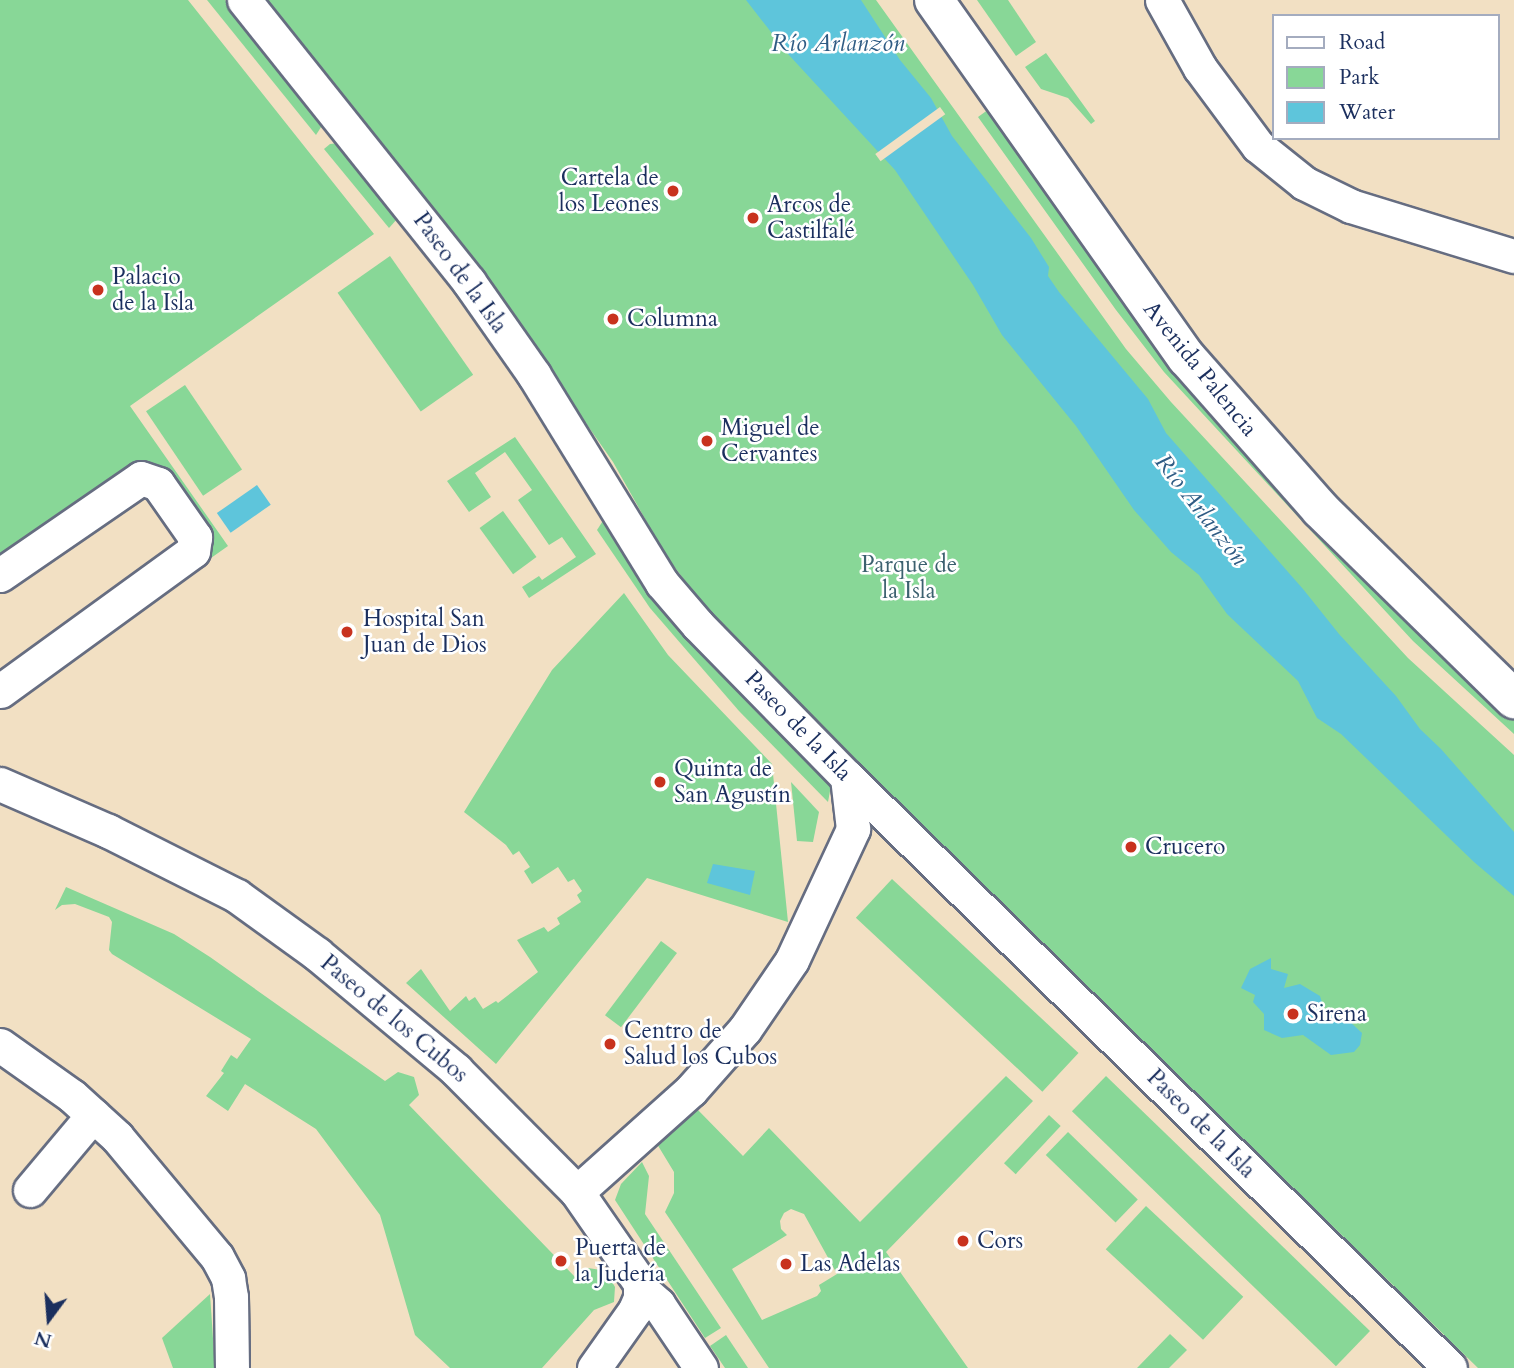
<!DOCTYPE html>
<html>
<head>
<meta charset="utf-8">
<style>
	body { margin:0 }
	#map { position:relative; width:1514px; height:1368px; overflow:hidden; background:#f2e0c3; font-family:Cardo,serif }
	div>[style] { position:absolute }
	.green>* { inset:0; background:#88d797; transform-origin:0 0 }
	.water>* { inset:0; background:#5ec5db; transform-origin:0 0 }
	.pier>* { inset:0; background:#f2e0c3; transform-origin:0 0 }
	.roads { filter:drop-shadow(2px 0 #666d81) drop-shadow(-2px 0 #666d81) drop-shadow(0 2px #666d81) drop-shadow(0 -2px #666d81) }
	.street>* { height:33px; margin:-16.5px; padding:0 16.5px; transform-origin:16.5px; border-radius:16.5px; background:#fff }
	.highway>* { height:38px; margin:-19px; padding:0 19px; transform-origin:19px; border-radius:19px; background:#fff }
	.dots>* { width:19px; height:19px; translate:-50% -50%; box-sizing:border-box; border:4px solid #fff; border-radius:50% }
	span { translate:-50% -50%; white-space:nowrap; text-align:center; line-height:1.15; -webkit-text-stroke:5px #fff; paint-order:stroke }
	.poi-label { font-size:23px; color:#1b2f5e }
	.right { translate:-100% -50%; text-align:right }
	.left { translate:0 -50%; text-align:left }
	.street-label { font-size:23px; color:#1b2f5e }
	.park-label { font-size:23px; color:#3c616f }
	.water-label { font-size:24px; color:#2f5c84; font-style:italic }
	.legend { position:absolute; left:1272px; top:14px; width:228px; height:126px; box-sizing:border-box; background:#fff; border:2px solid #a4acbf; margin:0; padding:9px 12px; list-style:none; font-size:21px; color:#1b2f5e }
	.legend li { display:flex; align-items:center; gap:14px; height:35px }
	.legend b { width:35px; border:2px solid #a4acbf }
	.north { position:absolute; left:14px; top:1284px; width:70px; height:70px; -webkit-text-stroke:5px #fff; paint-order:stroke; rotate:196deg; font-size:19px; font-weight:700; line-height:28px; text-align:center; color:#1b2f5e }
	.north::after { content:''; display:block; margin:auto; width:24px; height:32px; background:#1b2f5e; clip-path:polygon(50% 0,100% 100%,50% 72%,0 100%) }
</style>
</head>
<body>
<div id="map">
	<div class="green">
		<i style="clip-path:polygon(0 0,188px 0,374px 234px,130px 406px,228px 546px,0 707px,0 698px,202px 552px,156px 468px,0 563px)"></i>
		<i style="clip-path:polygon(207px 0,225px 0,320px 117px,323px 124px,316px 135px)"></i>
		<i style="clip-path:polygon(265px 0,876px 0,1126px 349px,1171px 402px,1408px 658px,1514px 755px,1514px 1368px,1478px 1368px,788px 695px,705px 607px,666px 556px,613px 462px,480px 271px)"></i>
		<i style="clip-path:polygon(977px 0,1008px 0,1036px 42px,1016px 56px)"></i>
		<i style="clip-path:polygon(1046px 53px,1095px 121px,1091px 124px,1068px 98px,1041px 89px,1025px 67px)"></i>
		<i style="clip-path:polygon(996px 104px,1104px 257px,1514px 708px,1514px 734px,1413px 641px,1164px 372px,1116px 310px,978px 117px)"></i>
		<i style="clip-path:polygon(339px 143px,398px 218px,389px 228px,324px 149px,330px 144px)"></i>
		<i style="left:390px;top:256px;width:145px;height:64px;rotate:55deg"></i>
		<i style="left:185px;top:385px;width:102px;height:47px;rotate:56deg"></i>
		<i style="clip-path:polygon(515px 437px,596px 554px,529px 598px,522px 587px,539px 576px,542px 580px,576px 557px,562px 537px,549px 545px,518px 500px,532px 490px,505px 452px,475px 473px,491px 497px,469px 512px,447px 481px)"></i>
		<i style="left:503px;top:511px;width:57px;height:29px;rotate:54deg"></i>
		<i style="clip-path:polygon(606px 516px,832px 780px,828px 802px,739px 711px,650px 608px,597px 530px)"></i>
		<i style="clip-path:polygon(624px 593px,668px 655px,772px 764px,788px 922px,647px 878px,496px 1064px,406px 983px,421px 969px,450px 1011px,466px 996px,469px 1001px,475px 997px,483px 1009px,496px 1001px,498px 1003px,538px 972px,517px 940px,544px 927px,548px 932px,560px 924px,557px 918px,581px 902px,577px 895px,582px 891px,574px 879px,568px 882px,558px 867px,532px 884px,524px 871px,530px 867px,519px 851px,513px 855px,506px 845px,464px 812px,552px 670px)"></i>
		<i style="clip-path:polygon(791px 782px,819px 812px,813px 842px,797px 841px)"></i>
		<i style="left:892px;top:879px;width:255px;height:53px;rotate:43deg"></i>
		<i style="clip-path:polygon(66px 887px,174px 934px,210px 957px,385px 1081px,398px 1072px,414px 1077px,419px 1095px,409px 1105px,575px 1277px,588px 1268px,601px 1270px,608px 1275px,615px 1287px,614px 1302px,594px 1310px,542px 1368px,450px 1368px,415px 1335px,380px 1215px,316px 1129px,245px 1084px,228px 1111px,206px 1096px,224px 1073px,221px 1071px,231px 1055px,237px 1059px,251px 1039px,112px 954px,109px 950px,112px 922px,109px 917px,75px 904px,62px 905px,55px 910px)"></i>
		<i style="left:661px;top:941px;width:20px;height:93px;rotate:37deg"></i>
		<i style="clip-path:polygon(evenodd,1006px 1076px,1033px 1101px,886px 1252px,968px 1368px,769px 1368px,665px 1212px,674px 1193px,674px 1172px,657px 1144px,698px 1110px,743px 1156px,769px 1128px,860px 1222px,1006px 1076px,791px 1209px,804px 1214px,837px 1274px,819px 1285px,821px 1291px,817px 1296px,762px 1320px,732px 1269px,787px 1235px,781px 1229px,780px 1221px,784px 1213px,791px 1209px)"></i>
		<i style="left:1106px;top:1076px;width:367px;height:49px;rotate:44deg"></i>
		<i style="left:1049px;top:1115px;width:16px;height:66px;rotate:43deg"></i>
		<i style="left:1068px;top:1132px;width:97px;height:32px;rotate:44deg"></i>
		<i style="clip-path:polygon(642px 1162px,649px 1176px,645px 1214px,721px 1328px,705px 1338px,615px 1200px,621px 1184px)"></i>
		<i style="left:1146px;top:1206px;width:133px;height:59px;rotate:43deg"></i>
		<i style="clip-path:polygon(210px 1294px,215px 1368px,173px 1368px,162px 1338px)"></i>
		<i style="clip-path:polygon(1170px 1334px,1187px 1350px,1169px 1368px,1137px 1368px)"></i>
		<i style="clip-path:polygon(726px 1335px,748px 1368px,725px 1368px,710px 1346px)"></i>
	</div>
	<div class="water">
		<i style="clip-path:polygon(746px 0,861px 0,900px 60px,931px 98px,952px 136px,1031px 238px,1049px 267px,1048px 276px,1059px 292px,1148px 399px,1166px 433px,1303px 589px,1339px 634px,1396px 696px,1420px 729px,1441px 749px,1514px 832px,1514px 896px,1474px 862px,1341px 734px,1317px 718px,1298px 681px,1227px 614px,1199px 575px,1171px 552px,1134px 510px,1076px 426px,1002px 335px,973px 285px,895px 170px,788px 54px)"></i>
		<i style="left:257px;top:485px;width:24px;height:49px;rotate:55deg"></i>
		<i style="clip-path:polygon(713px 864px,755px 871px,750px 895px,707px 883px)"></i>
		<i style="clip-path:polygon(1271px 958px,1271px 969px,1288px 974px,1284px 988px,1300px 984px,1320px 996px,1325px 1012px,1348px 1020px,1362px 1033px,1360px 1045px,1354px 1052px,1331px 1055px,1303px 1035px,1282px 1038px,1264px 1030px,1264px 1014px,1253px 1002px,1255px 995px,1241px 988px,1250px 969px)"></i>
	</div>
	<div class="pier">
		<i style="left:940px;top:107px;width:9px;height:80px;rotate:54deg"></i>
	</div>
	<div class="roads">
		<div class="street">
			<i style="left:244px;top:0;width:361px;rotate:51.4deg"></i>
			<i style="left:469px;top:282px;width:113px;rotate:55deg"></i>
			<i style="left:534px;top:375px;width:244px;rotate:58.4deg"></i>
			<i style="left:662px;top:583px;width:55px;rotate:49.4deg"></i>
			<i style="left:698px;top:625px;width:213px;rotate:45.6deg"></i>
			<i style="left:847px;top:777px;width:844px;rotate:44.42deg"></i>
			<i style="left:1162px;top:0;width:78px;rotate:60.8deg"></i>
			<i style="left:1200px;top:68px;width:97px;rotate:53.4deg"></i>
			<i style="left:1258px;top:146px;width:59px;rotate:38.8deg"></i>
			<i style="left:1304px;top:183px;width:52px;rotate:26.1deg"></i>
			<i style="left:1351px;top:206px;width:170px;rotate:17.1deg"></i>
			<i style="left:0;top:575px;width:171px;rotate:-34.5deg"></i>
			<i style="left:141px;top:478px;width:18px;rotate:19deg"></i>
			<i style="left:158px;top:484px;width:65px;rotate:55.1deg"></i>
			<i style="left:195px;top:537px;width:14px;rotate:98deg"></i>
			<i style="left:193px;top:551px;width:238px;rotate:144deg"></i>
			<i style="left:0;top:784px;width:118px;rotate:23.5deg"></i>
			<i style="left:108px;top:831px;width:144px;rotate:26.7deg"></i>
			<i style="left:237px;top:896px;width:99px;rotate:35.9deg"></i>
			<i style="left:317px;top:954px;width:181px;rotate:39.8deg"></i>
			<i style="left:456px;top:1070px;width:172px;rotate:45.2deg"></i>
			<i style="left:577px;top:1192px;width:111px;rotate:55.3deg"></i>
			<i style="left:640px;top:1283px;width:15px;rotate:90deg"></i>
			<i style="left:640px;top:1298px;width:13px;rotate:113deg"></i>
			<i style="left:635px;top:1310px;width:71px;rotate:125.3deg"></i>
			<i style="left:0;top:1045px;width:88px;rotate:35.3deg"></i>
			<i style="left:72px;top:1096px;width:61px;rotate:42.3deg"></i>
			<i style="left:117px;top:1137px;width:156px;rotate:50.2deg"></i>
			<i style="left:217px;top:1257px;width:24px;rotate:62deg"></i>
			<i style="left:228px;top:1278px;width:19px;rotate:81deg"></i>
			<i style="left:231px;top:1297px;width:71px;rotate:89.2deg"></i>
			<i style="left:30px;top:1190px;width:98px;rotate:-50deg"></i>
			<i style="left:577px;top:1192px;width:153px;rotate:-41.8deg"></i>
			<i style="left:691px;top:1090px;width:81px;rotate:-48.5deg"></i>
			<i style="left:745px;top:1029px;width:83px;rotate:-55.7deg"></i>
			<i style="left:792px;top:960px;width:145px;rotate:-65deg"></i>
			<i style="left:853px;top:829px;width:52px;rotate:-96.6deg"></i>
			<i style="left:641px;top:1289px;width:23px;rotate:41deg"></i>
			<i style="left:658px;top:1304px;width:77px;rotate:56.1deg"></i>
		</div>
		<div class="highway">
			<i style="left:934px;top:0;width:438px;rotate:54.8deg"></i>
			<i style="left:1187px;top:358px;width:201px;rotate:48.6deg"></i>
			<i style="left:1320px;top:509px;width:272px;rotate:44.4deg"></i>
		</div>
	</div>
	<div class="dots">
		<i style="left:673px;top:191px;background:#c8321e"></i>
		<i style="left:753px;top:218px;background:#c8321e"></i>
		<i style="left:98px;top:290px;background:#c8321e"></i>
		<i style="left:613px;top:319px;background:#c8321e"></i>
		<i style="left:707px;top:441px;background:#c8321e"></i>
		<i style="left:347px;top:632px;background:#c8321e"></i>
		<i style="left:660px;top:782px;background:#c8321e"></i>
		<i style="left:1131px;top:847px;background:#c8321e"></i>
		<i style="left:1293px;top:1014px;background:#c8321e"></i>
		<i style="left:610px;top:1044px;background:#c8321e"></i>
		<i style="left:963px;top:1241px;background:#c8321e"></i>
		<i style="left:561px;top:1261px;background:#c8321e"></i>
		<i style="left:786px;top:1264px;background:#c8321e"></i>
	</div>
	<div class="poi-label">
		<span class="right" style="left:659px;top:191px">Cartela de<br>los Leones</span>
		<span class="left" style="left:767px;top:218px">Arcos de<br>Castilfalé</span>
		<span class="left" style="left:112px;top:290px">Palacio<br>de la Isla</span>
		<span class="left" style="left:627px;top:319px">Columna</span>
		<span class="left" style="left:721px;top:441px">Miguel de<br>Cervantes</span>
		<span class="left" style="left:363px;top:632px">Hospital San<br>Juan de Dios</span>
		<span class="left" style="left:674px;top:782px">Quinta de<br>San Agustín</span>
		<span class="left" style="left:1145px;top:847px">Crucero</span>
		<span class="left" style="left:1307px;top:1014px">Sirena</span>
		<span class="left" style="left:624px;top:1044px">Centro de<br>Salud los Cubos</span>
		<span class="left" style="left:977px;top:1241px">Cors</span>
		<span class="left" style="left:575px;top:1261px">Puerta de<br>la Judería</span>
		<span class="left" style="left:800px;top:1264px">Las Adelas</span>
	</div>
	<div class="street-label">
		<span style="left:460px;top:273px;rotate:54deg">Paseo de la Isla</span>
		<span style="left:1200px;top:369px;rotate:51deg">Avenida Palencia</span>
		<span style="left:798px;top:726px;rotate:46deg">Paseo de la Isla</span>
		<span style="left:394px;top:1019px;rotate:40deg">Paseo de los Cubos</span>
		<span style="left:1201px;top:1124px;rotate:45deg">Paseo de la Isla</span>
	</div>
	<div class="park-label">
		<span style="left:909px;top:578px">Parque de<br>la Isla</span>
	</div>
	<div class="water-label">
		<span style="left:838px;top:44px">Río Arlanzón</span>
		<span style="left:1201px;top:510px;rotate:52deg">Río Arlanzón</span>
	</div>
	<ul class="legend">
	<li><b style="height:9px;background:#fff"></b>Road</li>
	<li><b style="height:19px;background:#88d797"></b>Park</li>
	<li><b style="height:19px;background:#5ec5db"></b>Water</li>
	</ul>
	<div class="north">N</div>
</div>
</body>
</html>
